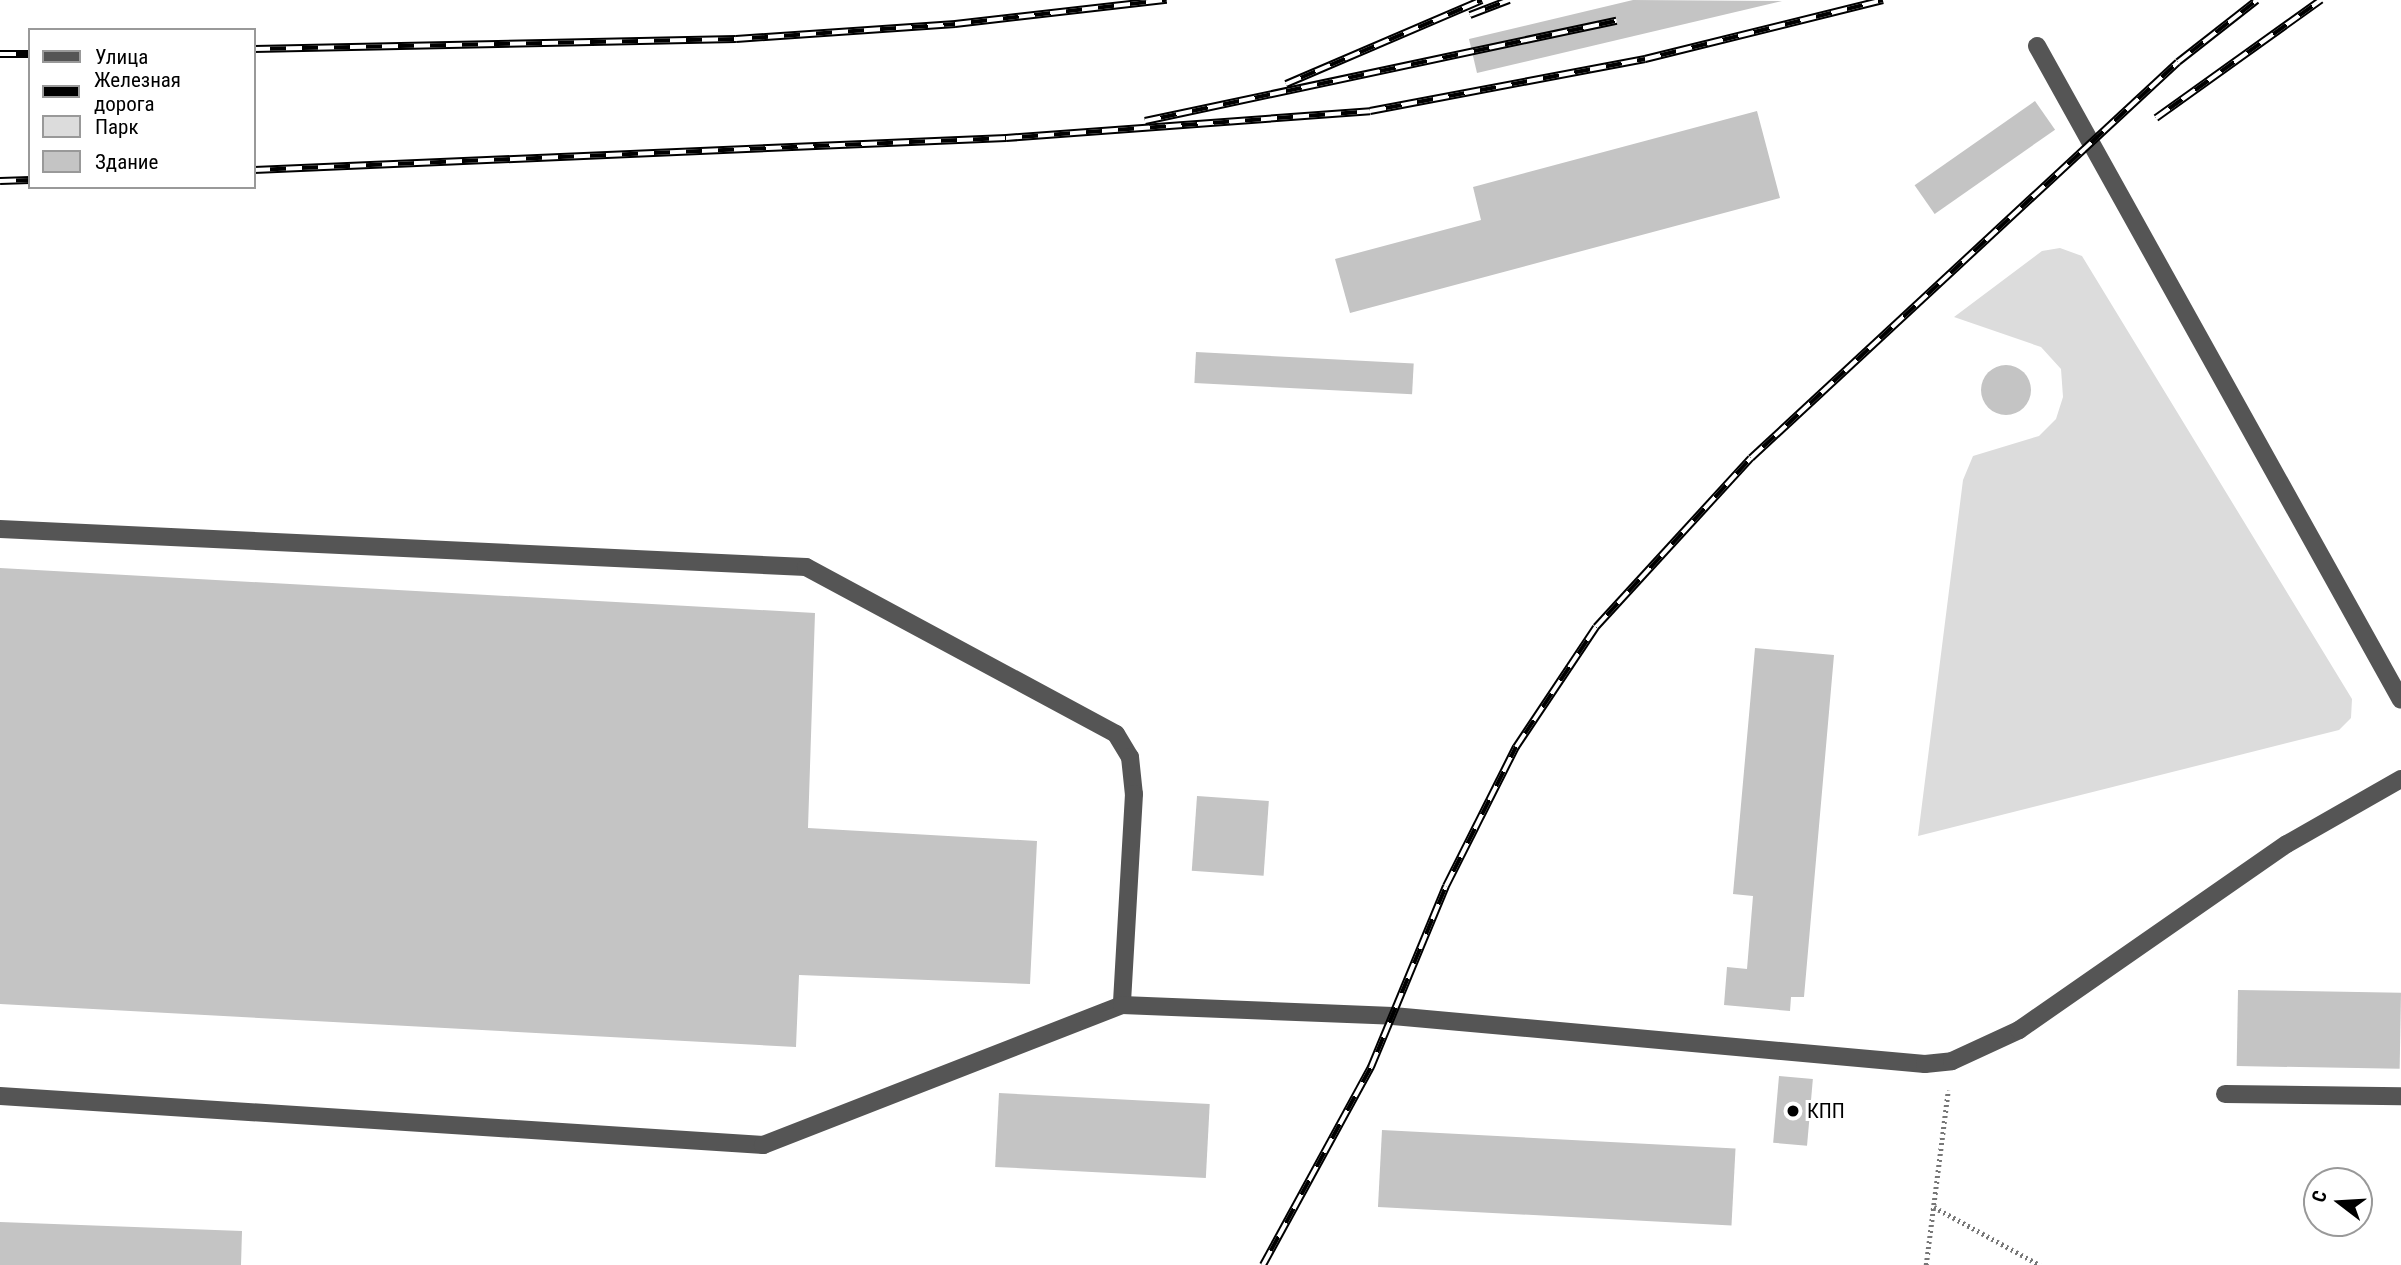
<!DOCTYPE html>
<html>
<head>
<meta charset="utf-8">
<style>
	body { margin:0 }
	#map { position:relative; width:2401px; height:1265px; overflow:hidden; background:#fff; font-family:"Roboto Condensed",sans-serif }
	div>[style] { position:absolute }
	.green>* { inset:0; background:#dcdcdc }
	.building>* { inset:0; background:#c4c4c4; transform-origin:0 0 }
	.round { border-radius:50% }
	.path>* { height:4.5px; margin-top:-2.25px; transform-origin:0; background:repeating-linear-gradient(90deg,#777 0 2px,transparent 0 5.5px) }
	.minor>* { height:18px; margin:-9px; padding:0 9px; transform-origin:9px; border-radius:9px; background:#555 }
	.rail>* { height:8px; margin-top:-4px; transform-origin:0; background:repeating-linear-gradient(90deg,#fff 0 16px,#000 0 32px); box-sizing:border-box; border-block:2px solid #000 }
	.dots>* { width:19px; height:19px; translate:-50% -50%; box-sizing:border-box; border:4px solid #fff; border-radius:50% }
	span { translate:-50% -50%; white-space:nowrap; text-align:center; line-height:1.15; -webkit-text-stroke:6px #fff; paint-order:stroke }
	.poi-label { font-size:21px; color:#000 }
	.left { translate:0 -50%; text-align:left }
	.legend { position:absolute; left:28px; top:28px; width:228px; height:161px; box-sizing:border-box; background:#fff; border:2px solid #999; margin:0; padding:9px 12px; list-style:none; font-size:21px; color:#000 }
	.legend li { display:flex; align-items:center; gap:14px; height:35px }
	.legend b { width:35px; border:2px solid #999 }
	.north { position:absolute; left:2303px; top:1167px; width:70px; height:70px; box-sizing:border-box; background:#fff; border:2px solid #999; border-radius:50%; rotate:287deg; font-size:19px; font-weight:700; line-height:28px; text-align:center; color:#000 }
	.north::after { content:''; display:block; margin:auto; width:24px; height:32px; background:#000; clip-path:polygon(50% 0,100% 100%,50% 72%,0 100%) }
</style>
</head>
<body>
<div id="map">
	<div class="green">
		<i style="clip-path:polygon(2060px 248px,2082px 256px,2352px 699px,2351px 718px,2339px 730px,1918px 836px,1963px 480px,1973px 456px,2039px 436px,2056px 419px,2063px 397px,2061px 369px,2041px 347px,1954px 317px,2042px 251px)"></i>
	</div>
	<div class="building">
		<i style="clip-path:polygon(1633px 0,1782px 1px,1477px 73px,1469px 39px)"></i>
		<i style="left:2035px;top:101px;width:35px;height:147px;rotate:55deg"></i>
		<i style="clip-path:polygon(1757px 111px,1780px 198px,1350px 313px,1335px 259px,1481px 220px,1473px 187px)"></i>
		<i style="left:1196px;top:352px;width:218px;height:31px;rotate:3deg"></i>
		<i class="round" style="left:1981px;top:365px;width:50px;height:50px"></i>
		<i style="clip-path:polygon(0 568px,815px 613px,808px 828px,1037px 841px,1030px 984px,799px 975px,796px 1047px,0 1004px)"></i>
		<i style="clip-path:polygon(1755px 648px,1834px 655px,1804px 997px,1791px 997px,1790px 1011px,1724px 1005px,1727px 967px,1747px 969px,1753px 896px,1733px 894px)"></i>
		<i style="left:1197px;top:796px;width:72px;height:75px;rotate:4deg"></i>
		<i style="left:2238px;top:990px;width:163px;height:76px;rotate:1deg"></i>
		<i style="left:1779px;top:1076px;width:34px;height:67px;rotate:5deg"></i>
		<i style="left:999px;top:1093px;width:211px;height:74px;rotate:3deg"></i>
		<i style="left:1382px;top:1130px;width:354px;height:77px;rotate:3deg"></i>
		<i style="clip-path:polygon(0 1222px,242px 1231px,241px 1265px,0 1265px)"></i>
	</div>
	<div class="path">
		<i style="left:1934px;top:1207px;width:121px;rotate:28.7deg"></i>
		<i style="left:1926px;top:1265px;width:176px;rotate:-82.8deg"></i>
	</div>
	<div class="minor">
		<i style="left:2037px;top:46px;width:748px;rotate:60.9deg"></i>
		<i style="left:0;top:529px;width:807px;rotate:2.7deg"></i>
		<i style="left:806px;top:567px;width:352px;rotate:28.3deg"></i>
		<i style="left:1116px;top:734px;width:27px;rotate:59deg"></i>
		<i style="left:1130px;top:757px;width:37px;rotate:84deg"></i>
		<i style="left:1134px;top:794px;width:211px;rotate:93.3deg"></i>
		<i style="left:2225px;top:1094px;width:176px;rotate:0.7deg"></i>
		<i style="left:0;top:1096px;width:765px;rotate:3.67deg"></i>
		<i style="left:763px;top:1145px;width:385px;rotate:-21.3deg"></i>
		<i style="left:1122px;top:1005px;width:271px;rotate:2.3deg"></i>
		<i style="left:1393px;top:1016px;width:534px;rotate:5.16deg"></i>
		<i style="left:1925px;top:1064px;width:27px;rotate:-6deg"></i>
		<i style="left:1952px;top:1061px;width:74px;rotate:-24.8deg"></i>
		<i style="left:2019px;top:1030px;width:326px;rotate:-34.8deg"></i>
		<i style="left:2287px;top:844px;width:131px;rotate:-29.7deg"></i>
	</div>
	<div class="rail">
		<i style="left:1470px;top:15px;width:42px;rotate:-21deg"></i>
		<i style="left:254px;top:49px;width:482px;rotate:-1.2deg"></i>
		<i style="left:736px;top:39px;width:220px;rotate:-3.9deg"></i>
		<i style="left:955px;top:24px;width:213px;rotate:-6.5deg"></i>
		<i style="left:0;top:54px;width:30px"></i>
		<i style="left:1286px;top:84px;width:213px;rotate:-23.2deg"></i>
		<i style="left:2156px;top:118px;width:203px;rotate:-35.6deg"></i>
		<i style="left:1145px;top:121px;width:482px;rotate:-12deg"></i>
		<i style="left:254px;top:170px;width:753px;rotate:-2.44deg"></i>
		<i style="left:1006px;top:138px;width:365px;rotate:-4.2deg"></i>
		<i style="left:1370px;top:111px;width:280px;rotate:-10.7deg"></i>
		<i style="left:1645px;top:59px;width:245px;rotate:-13.9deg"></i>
		<i style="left:0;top:181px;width:30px;rotate:-2deg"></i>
		<i style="left:1263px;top:1265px;width:226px;rotate:-61.4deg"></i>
		<i style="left:1371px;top:1067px;width:196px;rotate:-67.5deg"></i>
		<i style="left:1446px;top:886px;width:156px;rotate:-63.3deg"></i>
		<i style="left:1516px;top:747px;width:144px;rotate:-56.3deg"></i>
		<i style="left:1596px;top:627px;width:229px;rotate:-47.5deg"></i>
		<i style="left:1751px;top:458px;width:582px;rotate:-42.84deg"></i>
		<i style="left:2178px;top:62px;width:100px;rotate:-38.1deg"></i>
	</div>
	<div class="dots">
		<i style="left:1793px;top:1111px;background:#000"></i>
	</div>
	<div class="poi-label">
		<span class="left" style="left:1807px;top:1111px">КПП</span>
	</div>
	<ul class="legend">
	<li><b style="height:9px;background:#555"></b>Улица</li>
	<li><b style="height:9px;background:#000"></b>Железная дорога</li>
	<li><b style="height:19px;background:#dcdcdc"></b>Парк</li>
	<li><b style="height:19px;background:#c4c4c4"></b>Здание</li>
	</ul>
	<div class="north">С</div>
</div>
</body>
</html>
